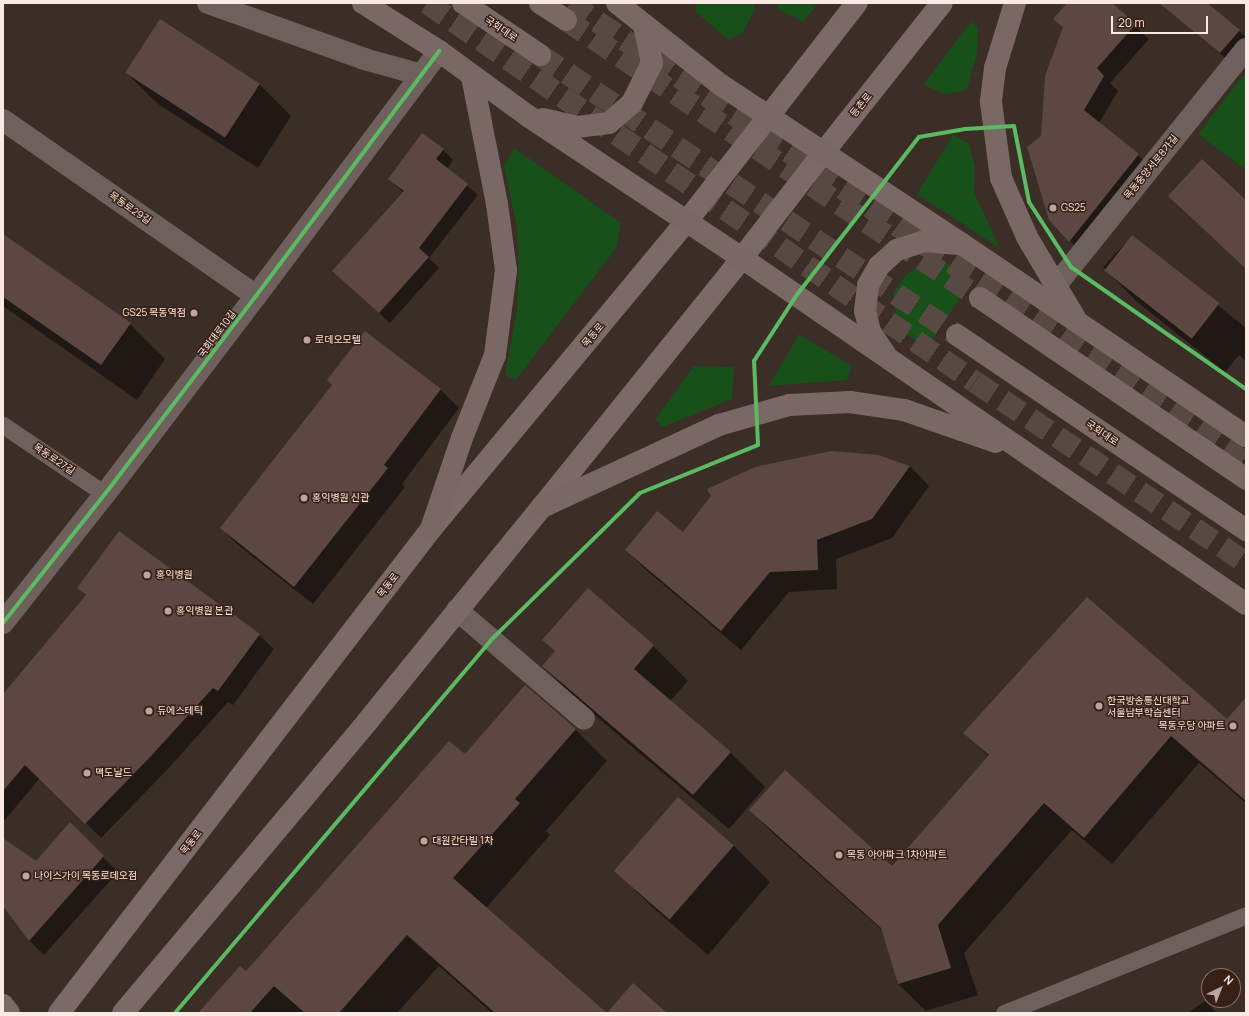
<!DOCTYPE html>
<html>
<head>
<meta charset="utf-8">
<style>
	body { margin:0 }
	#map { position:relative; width:1249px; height:1016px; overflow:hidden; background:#3b2e27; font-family:Manrope,"Noto Sans KR",sans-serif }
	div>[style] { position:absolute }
	.green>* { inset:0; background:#185019 }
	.shadow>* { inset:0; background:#0007 }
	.building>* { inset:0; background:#5d4743; transform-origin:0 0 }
	.primary-tunnel>* { height:22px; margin-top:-11px; transform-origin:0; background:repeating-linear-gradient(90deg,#584a43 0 22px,transparent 0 33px) }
	.highway-tunnel>* { height:22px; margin-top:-11px; transform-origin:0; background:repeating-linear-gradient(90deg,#584a43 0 22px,transparent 0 33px) }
	.lane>* { height:17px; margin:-8.5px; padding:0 8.5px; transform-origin:8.5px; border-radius:8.5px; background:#6e605d }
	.street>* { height:22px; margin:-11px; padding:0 11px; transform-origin:11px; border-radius:11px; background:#6e605d }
	.secondary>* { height:22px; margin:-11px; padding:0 11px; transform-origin:11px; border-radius:11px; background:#7c6a68 }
	.primary>* { height:22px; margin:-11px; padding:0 11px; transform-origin:11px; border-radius:11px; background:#7a6864 }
	.cycleway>* { height:4px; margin:-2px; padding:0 2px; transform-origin:2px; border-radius:2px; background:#5cba63 }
	.dots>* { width:11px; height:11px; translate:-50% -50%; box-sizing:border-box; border:2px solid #382015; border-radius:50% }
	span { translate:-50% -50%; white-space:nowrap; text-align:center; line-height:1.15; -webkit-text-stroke:3px #382015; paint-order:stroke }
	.street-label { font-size:10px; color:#fbeae3 }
	.poi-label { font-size:10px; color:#fbeae3 }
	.left { translate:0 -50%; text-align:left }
	.right { translate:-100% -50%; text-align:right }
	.frame { position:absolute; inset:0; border:4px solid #fbeae3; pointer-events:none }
	.north { position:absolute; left:1201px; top:968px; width:40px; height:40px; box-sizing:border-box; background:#382015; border:1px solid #867167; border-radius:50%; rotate:43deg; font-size:11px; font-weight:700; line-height:16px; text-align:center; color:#fbeae3 }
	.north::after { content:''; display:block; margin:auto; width:14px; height:18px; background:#b8a8a1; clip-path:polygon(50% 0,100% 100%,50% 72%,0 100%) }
	.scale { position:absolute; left:1111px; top:16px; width:97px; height:18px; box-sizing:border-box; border:2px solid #fbeae3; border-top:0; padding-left:5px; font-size:12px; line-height:14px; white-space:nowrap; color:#fbeae3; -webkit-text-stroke:3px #382015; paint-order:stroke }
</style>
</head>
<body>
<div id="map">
	<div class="green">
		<i style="clip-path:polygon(696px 3px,753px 3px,755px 10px,742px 33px,729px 40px,696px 12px)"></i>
		<i style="clip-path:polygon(778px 3px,818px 3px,803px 22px,778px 9px)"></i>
		<i style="clip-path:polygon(971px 22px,978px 27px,977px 53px,967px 90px,946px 94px,923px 85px)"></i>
		<i style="clip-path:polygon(1246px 72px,1246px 170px,1198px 134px)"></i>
		<i style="clip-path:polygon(953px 135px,969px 144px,975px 167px,974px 193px,1000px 248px,917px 194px)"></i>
		<i style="clip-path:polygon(514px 148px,621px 223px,616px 248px,516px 380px,505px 375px,517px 310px,519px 265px,517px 228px,504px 166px)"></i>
		<i style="clip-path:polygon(940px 264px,955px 265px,972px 279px,927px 348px,903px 332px,894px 307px,893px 293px,905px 276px,918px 266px)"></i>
		<i style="clip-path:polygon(799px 334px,852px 366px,847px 380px,769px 386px)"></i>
		<i style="clip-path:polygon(694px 366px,734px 367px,732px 399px,662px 427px,656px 419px)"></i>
	</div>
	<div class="shadow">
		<i style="clip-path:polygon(1069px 3px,1110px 3px,1149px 39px,1110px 83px,1118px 91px,1099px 123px,1138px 155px,1153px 169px,1084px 256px,1050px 219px,1042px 136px,1064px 28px,1055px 19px)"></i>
		<i style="clip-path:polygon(1179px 3px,1205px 3px,1246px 37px,1246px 45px,1231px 63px,1171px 12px)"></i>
		<i style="clip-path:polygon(126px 73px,259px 84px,291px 116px,258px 168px,158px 104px)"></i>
		<i style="clip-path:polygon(443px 150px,453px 160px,447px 169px,478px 195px,429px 258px,439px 268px,390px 323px,344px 281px,404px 193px,389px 179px)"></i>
		<i style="clip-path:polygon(1169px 196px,1246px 201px,1246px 269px,1184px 211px)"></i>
		<i style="clip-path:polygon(3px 235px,130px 324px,165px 359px,137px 400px,3px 306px)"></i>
		<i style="clip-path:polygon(1132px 236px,1246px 328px,1246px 361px,1239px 355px,1225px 372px,1136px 301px,1103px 267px)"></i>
		<i style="clip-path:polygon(365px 332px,441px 390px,459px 408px,402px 484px,405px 487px,313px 604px,239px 546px,221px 528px,333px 385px)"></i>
		<i style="clip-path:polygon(878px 456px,910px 466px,929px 486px,892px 538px,836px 559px,837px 589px,789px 592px,741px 650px,646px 570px,626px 550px,683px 533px)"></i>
		<i style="clip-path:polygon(78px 588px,259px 635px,274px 649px,233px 705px,228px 702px,166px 771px,101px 838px,40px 778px,3px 822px,3px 695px,86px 596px)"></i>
		<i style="clip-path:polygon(544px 640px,653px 646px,688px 681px,670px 701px,730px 752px,765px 787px,729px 829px,578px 701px,543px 666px,555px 652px)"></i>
		<i style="clip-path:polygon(525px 686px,576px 730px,607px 761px,546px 831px,550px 835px,486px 908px,605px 1013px,492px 1013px,439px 966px,397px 1013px,202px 1013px,246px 972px,465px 756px)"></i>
		<i style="clip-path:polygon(1246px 698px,1246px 803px,1199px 763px,1112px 864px,1072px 830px,964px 953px,978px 995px,926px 1011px,898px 984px,883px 931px,777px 837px,750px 810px,892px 867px,989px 757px,965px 733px,1227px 721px)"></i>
		<i style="clip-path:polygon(678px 798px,734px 846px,770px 882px,708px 955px,652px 907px,616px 871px)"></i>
		<i style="clip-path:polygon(70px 824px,118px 872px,44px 955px,29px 940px,3px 904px,3px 839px,36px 862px)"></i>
		<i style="clip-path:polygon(1205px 1001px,1217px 1013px,1188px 1013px)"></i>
	</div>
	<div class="building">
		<i style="clip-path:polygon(1067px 3px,1112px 3px,1136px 24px,1097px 68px,1104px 76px,1084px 110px,1139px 154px,1069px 242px,1049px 220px,1027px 147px,1041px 136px,1045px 76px,1063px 27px,1053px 19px)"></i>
		<i style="clip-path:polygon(1159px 3px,1207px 3px,1240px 30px,1220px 53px)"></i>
		<i style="left:160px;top:19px;width:119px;height:64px;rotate:33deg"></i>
		<i style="clip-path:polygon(422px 133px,444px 149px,436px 159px,468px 184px,419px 248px,429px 257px,379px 313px,332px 271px,404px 191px,388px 179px)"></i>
		<i style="clip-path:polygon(1202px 159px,1246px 200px,1246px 269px,1168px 196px)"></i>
		<i style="clip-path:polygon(3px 234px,131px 323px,101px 365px,3px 297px)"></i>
		<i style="left:1132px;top:235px;width:111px;height:45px;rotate:38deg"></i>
		<i style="clip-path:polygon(365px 331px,441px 389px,384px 465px,388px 468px,294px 587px,220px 528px,332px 385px,327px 380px)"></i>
		<i style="clip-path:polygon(831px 451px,878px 455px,910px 466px,872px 519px,817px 540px,818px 570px,770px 572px,721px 631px,625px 550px,657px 511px,683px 532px,711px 496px,707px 489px,755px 467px)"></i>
		<i style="clip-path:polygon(119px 531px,260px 634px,218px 691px,213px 688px,151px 756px,85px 824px,25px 765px,3px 791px,3px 694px,86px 595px,77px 588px)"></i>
		<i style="clip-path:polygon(588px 588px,654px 645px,634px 669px,731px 752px,693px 795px,542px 666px,555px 651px,542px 640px)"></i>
		<i style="clip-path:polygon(1087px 597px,1227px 719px,1246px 697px,1246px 801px,1171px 736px,1084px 838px,1044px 803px,938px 925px,951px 968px,898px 984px,881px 928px,749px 810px,785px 770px,892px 866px,989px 755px,963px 733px)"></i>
		<i style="clip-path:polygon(525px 685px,576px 729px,515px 799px,520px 803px,453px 878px,607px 1013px,495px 1013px,407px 935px,339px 1013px,305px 1013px,274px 986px,250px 1013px,198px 1013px,240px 966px,246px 971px,449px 741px,465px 754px)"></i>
		<i style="left:678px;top:797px;width:74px;height:98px;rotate:41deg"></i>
		<i style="clip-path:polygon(70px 822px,104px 856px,29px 941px,3px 906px,3px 838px,36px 861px)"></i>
		<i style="clip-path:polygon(633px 983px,667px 1013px,607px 1013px)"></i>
	</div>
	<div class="primary-tunnel">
		<i style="left:566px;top:20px;width:499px;rotate:33.9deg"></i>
		<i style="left:540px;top:55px;width:502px;rotate:33.88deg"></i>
	</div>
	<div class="highway-tunnel">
		<i style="left:427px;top:3px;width:666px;rotate:34.67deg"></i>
		<i style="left:975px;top:382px;width:326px;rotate:33.7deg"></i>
		<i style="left:570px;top:3px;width:818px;rotate:34.23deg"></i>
	</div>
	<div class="lane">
		<i style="left:3px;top:425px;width:123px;rotate:34.1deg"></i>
		<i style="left:1004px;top:1013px;width:261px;rotate:-22deg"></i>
	</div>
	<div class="street">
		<i style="left:208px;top:3px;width:166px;rotate:19.7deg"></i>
		<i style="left:364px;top:59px;width:60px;rotate:15.4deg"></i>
		<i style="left:3px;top:120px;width:308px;rotate:34.8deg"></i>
		<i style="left:1056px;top:285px;width:303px;rotate:-51.2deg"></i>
		<i style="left:457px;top:610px;width:167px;rotate:40.6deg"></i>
		<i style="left:3px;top:623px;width:164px;rotate:-51.7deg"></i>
		<i style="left:105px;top:494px;width:249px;rotate:-52.7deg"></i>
		<i style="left:256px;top:296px;width:306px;rotate:-53.2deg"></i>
	</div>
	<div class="secondary">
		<i style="left:3px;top:1005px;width:10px;rotate:53deg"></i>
		<i style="left:59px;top:1013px;width:610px;rotate:-52.45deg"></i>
		<i style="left:431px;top:529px;width:400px;rotate:-50.3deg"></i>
		<i style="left:687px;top:221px;width:276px;rotate:-52.1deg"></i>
		<i style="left:123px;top:1013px;width:380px;rotate:-50deg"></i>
		<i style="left:367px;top:722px;width:277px;rotate:-50.9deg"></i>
		<i style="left:542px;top:507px;width:319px;rotate:-51.2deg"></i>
		<i style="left:742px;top:258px;width:133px;rotate:-52.4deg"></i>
		<i style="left:823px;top:153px;width:191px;rotate:-51.6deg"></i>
	</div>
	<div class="primary">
		<i style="left:363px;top:3px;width:90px;rotate:32.3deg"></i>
		<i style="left:439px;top:51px;width:110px;rotate:36.1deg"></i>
		<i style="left:528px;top:116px;width:257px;rotate:33.6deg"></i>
		<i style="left:742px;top:258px;width:611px;rotate:34.47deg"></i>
		<i style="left:463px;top:3px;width:93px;rotate:34deg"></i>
		<i style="left:540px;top:3px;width:31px;rotate:33deg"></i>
		<i style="left:617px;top:3px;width:132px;rotate:38.3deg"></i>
		<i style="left:721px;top:85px;width:289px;rotate:33.4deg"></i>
		<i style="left:962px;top:244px;width:343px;rotate:34.1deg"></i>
		<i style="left:1015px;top:3px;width:68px;rotate:107.1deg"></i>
		<i style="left:995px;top:68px;width:34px;rotate:97deg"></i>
		<i style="left:991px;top:102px;width:77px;rotate:82.5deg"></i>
		<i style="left:1001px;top:178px;width:64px;rotate:66.2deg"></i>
		<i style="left:1027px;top:237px;width:94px;rotate:59.3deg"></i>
		<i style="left:543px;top:119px;width:35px;rotate:13deg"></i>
		<i style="left:577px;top:127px;width:32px;rotate:-7deg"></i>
		<i style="left:609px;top:123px;width:30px;rotate:-41deg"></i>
		<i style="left:632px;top:103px;width:45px;rotate:-63.4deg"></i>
		<i style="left:652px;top:63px;width:39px;rotate:-102deg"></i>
		<i style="left:980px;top:298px;width:322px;rotate:34.2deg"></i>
		<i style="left:957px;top:335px;width:349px;rotate:34deg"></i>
		<i style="left:885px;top:354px;width:27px;rotate:-124deg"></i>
		<i style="left:870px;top:332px;width:22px;rotate:-103deg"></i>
		<i style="left:865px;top:311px;width:26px;rotate:-83deg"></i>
		<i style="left:868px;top:285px;width:22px;rotate:-60deg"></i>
		<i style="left:879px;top:266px;width:24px;rotate:-42deg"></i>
		<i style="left:897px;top:250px;width:28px;rotate:-18deg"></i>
		<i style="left:924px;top:241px;width:37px;rotate:5deg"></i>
		<i style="left:542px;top:507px;width:195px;rotate:-24.9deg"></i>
		<i style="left:719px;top:425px;width:73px;rotate:-15.9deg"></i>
		<i style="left:789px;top:405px;width:61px;rotate:-2.8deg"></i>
		<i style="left:850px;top:402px;width:55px;rotate:8.4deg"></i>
		<i style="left:904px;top:410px;width:97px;rotate:19.2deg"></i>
		<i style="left:431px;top:529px;width:96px;rotate:-71.2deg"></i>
		<i style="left:462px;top:438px;width:89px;rotate:-68.3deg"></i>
		<i style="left:495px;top:355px;width:86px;rotate:-82.6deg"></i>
		<i style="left:506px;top:270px;width:67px;rotate:-97.8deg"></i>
		<i style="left:497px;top:204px;width:130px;rotate:-101.1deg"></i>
	</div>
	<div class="cycleway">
		<i style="left:3px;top:623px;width:164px;rotate:-51.7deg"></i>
		<i style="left:105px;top:494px;width:249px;rotate:-52.7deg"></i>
		<i style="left:256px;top:296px;width:306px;rotate:-53.2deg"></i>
		<i style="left:175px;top:1013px;width:489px;rotate:-49.7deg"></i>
		<i style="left:491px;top:640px;width:209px;rotate:-44.6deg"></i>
		<i style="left:640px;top:493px;width:127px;rotate:-22.1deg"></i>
		<i style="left:758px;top:445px;width:84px;rotate:-92.7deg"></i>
		<i style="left:754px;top:361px;width:77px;rotate:-57.1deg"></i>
		<i style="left:796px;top:296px;width:201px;rotate:-52.3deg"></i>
		<i style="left:919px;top:137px;width:47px;rotate:-9.9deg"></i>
		<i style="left:965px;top:129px;width:49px;rotate:-3.5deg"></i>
		<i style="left:1014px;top:126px;width:77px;rotate:78.8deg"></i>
		<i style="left:1029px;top:202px;width:77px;rotate:57.1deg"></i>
		<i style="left:1071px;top:267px;width:213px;rotate:34.9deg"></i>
	</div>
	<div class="dots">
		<i style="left:1053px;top:208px;background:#b8a8a1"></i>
		<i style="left:194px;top:313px;background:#b8a8a1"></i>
		<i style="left:307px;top:340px;background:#b8a8a1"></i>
		<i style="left:304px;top:498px;background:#b8a8a1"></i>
		<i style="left:147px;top:575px;background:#b8a8a1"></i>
		<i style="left:168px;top:611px;background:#b8a8a1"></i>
		<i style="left:1099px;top:706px;background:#b8a8a1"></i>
		<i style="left:149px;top:711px;background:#b8a8a1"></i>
		<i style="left:1233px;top:726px;background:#b8a8a1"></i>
		<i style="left:87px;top:773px;background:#b8a8a1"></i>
		<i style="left:424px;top:841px;background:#b8a8a1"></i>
		<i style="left:839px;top:855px;background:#b8a8a1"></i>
		<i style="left:26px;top:876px;background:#b8a8a1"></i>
	</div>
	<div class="street-label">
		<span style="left:501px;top:29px;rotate:34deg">국회대로</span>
		<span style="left:861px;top:105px;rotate:-51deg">등촌로</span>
		<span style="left:1151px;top:167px;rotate:-51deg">목동중앙서로8가길</span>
		<span style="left:130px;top:208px;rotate:35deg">목동로29길</span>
		<span style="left:217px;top:334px;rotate:-53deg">국회대로10길</span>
		<span style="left:593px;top:335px;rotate:-50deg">목동로</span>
		<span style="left:1102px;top:433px;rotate:34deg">국회대로</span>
		<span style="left:54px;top:459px;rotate:34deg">목동로27길</span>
		<span style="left:388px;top:585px;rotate:-52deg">목동로</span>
		<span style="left:191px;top:842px;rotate:-52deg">목동로</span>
	</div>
	<div class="poi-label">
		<span class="left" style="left:1061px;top:208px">GS25</span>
		<span class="right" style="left:186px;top:313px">GS25 목동역점</span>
		<span class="left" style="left:315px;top:340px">로데오모텔</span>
		<span class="left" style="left:312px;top:498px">홍익병원 신관</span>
		<span class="left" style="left:156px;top:575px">홍익병원</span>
		<span class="left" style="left:176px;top:611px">홍익병원 본관</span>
		<span class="left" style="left:1107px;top:706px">한국방송통신대학교<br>서울남부학습센터</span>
		<span class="left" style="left:157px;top:711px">듀에스테틱</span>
		<span class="right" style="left:1225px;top:726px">목동우당 아파트</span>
		<span class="left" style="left:95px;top:773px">맥도날드</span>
		<span class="left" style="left:432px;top:841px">대원칸타빌 1차</span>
		<span class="left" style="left:847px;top:855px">목동 아아파크 1차아파트</span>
		<span class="left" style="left:34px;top:876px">나이스가이 목동로데오점</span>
	</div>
	<div class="frame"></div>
	<div class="north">N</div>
	<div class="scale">20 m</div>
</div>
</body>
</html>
